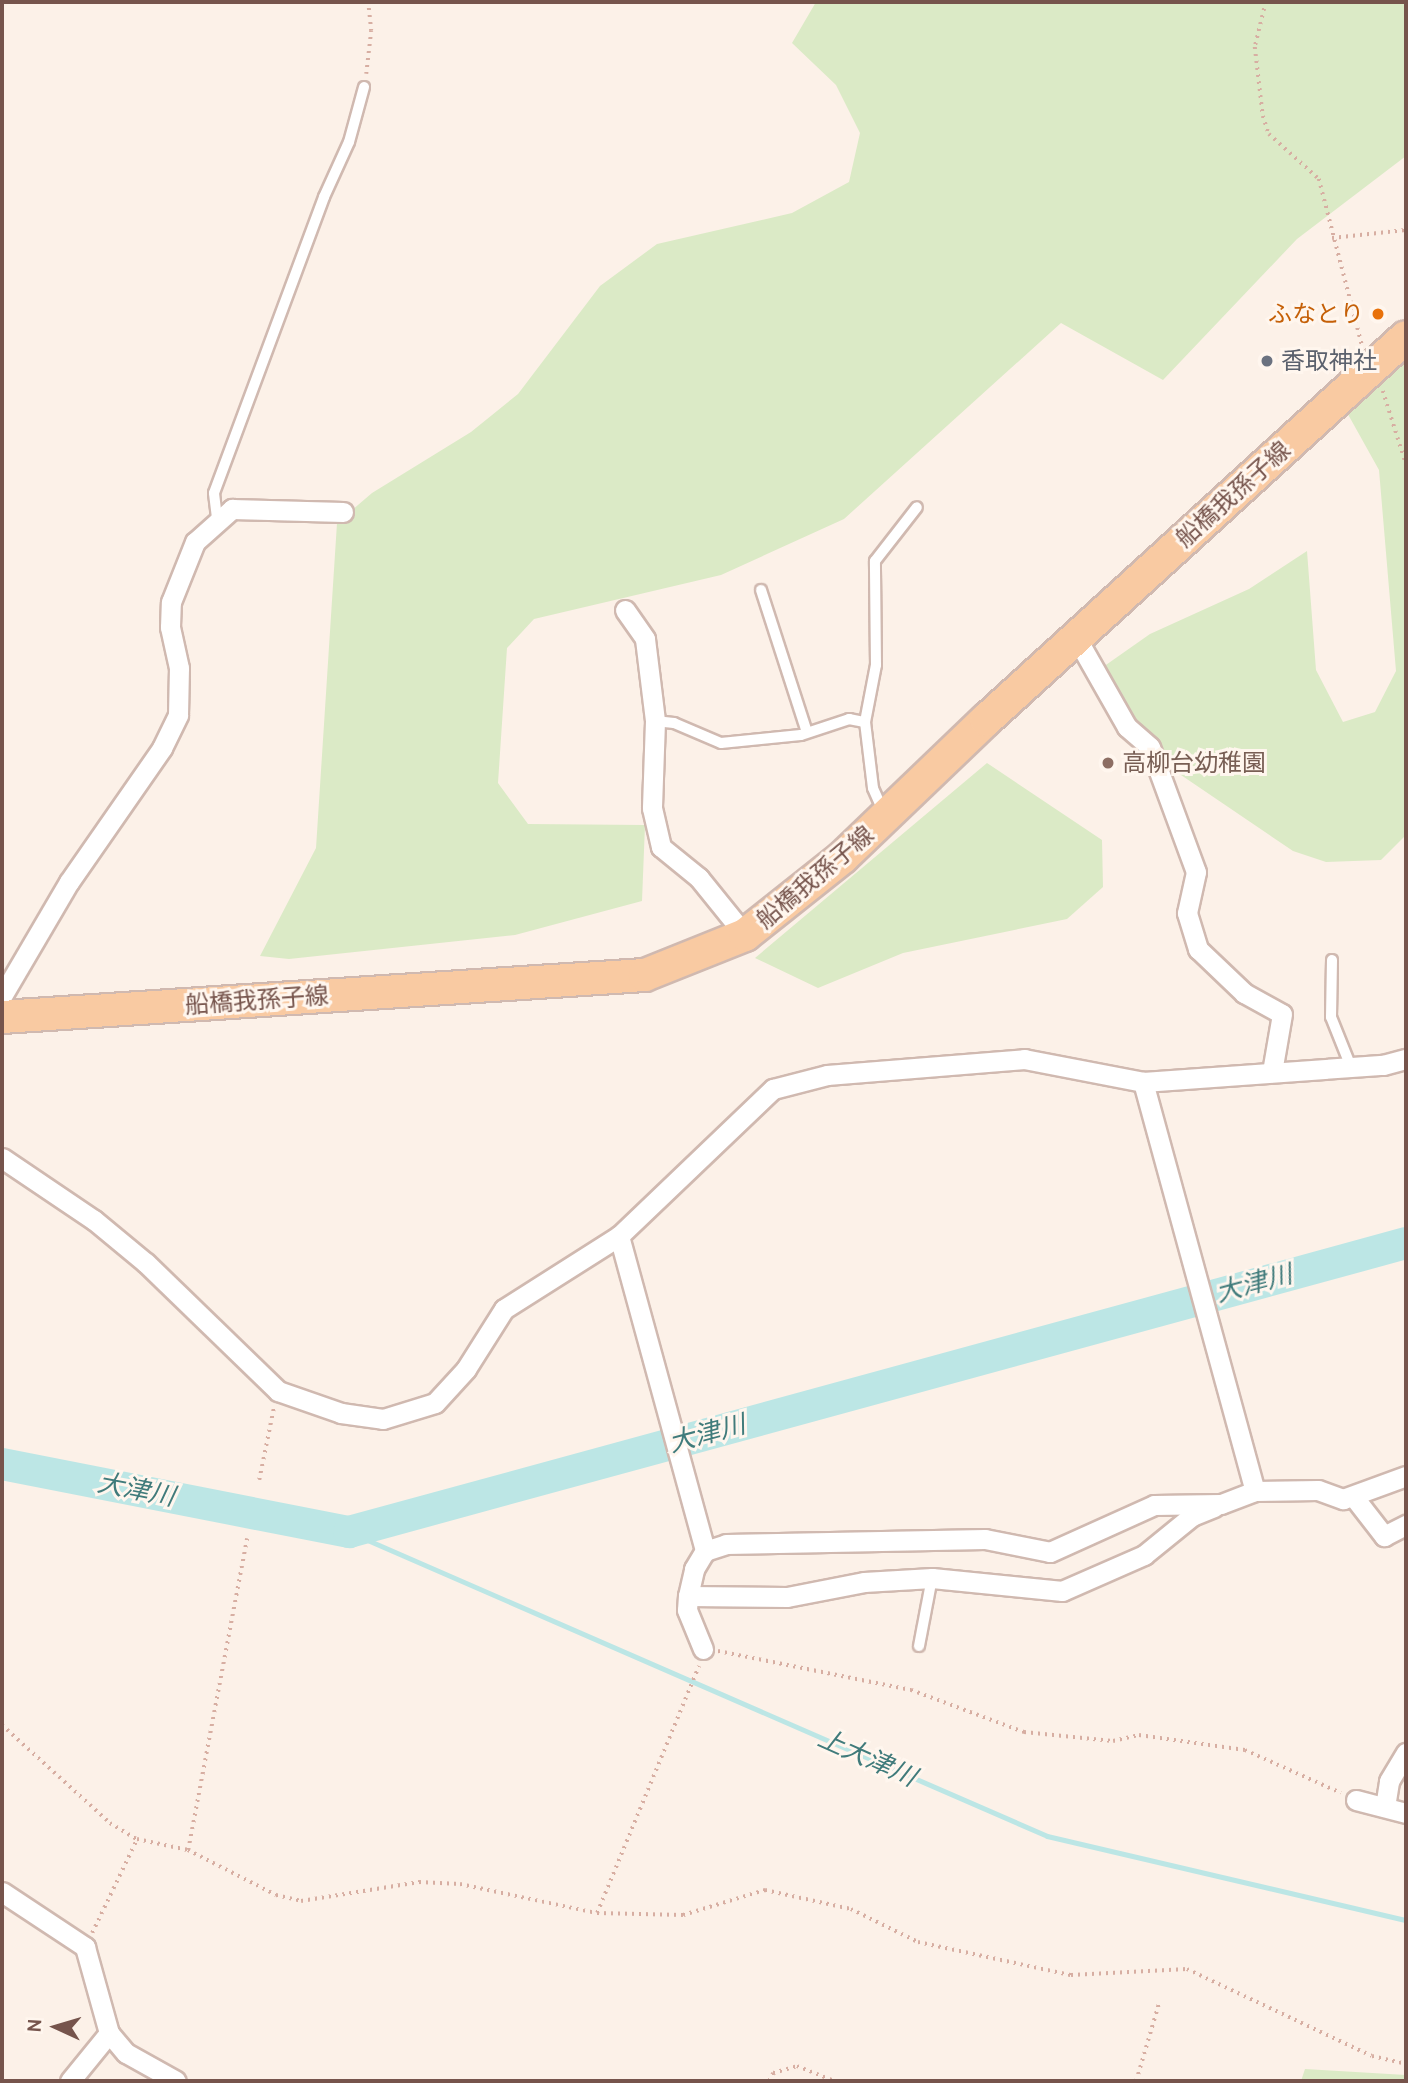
<!DOCTYPE html>
<html>
<head>
<meta charset="utf-8">
<style>
	body { margin:0 }
	#map { position:relative; width:1408px; height:2083px; overflow:hidden; background:#fcf1e8; font-family:Cabin,"Noto Sans JP",sans-serif }
	div>[style] { position:absolute }
	.green>* { inset:0; background:#dbeac6 }
	.stream>* { height:5px; margin:-2.5px; padding:0 2.5px; transform-origin:2.5px; border-radius:2.5px; background:#bce6e5 }
	.river>* { height:32px; margin:-16px; padding:0 16px; transform-origin:16px; border-radius:16px; background:#bce6e5 }
	.path>* { height:3.5px; margin-top:-1.75px; transform-origin:0; background:repeating-linear-gradient(90deg,#d7aea2 0 2px,transparent 0 7px) }
	.roads { filter:drop-shadow(2px 0 #d0b9b0) drop-shadow(-2px 0 #d0b9b0) drop-shadow(0 2px #d0b9b0) drop-shadow(0 -2px #d0b9b0) }
	.lane>* { height:10px; margin:-5px; padding:0 5px; transform-origin:5px; border-radius:5px; background:#fff }
	.street>* { height:19px; margin:-9.5px; padding:0 9.5px; transform-origin:9.5px; border-radius:9.5px; background:#fff }
	.primary>* { height:32px; margin:-16px; padding:0 16px; transform-origin:16px; border-radius:16px; background:#f9caa2 }
	.dots>* { width:19px; height:19px; translate:-50% -50%; box-sizing:border-box; border:4px solid #fff6ee; border-radius:50% }
	span { translate:-50% -50%; white-space:nowrap; text-align:center; line-height:1.15; -webkit-text-stroke:6px #fff6ee; paint-order:stroke }
	.food-label { font-size:24px; color:#c56008 }
	.right { translate:-100% -50%; text-align:right }
	.worship-label { font-size:24px; color:#5b616d }
	.left { translate:0 -50%; text-align:left }
	.street-label { font-size:24px; color:#76544c }
	.education-label { font-size:24px; color:#785e54 }
	.water-label { font-size:26px; color:#407b7b; font-style:italic }
	.frame { position:absolute; inset:0; border:4px solid #76544c; pointer-events:none }
	.north { position:absolute; left:21px; top:1992px; width:70px; height:70px; -webkit-text-stroke:5px #fff6ee; paint-order:stroke; rotate:274deg; font-size:19px; font-weight:700; line-height:28px; text-align:center; color:#76544c }
	.north::after { content:''; display:block; margin:auto; width:24px; height:32px; background:#76544c; clip-path:polygon(50% 0,100% 100%,50% 72%,0 100%) }
</style>
</head>
<body>
<div id="map">
	<div class="green">
		<i style="clip-path:polygon(816px 2px,1406px 2px,1406px 156px,1297px 239px,1163px 380px,1061px 323px,844px 519px,721px 575px,534px 619px,507px 648px,498px 783px,528px 824px,645px 825px,642px 901px,515px 935px,289px 959px,260px 956px,316px 848px,337px 523px,372px 493px,471px 432px,518px 394px,600px 286px,657px 244px,792px 213px,849px 182px,860px 133px,836px 85px,792px 43px)"></i>
		<i style="clip-path:polygon(1406px 362px,1406px 835px,1381px 860px,1326px 862px,1293px 851px,1178px 773px,1130px 723px,1103px 667px,1150px 634px,1249px 589px,1307px 551px,1316px 670px,1343px 722px,1375px 712px,1396px 671px,1379px 470px,1345px 409px)"></i>
		<i style="clip-path:polygon(987px 763px,1102px 840px,1103px 887px,1067px 919px,903px 953px,818px 988px,755px 958px)"></i>
		<i style="clip-path:polygon(1305px 2069px,1406px 2075px,1406px 2081px,1301px 2081px)"></i>
	</div>
	<div class="stream">
		<i style="left:349px;top:1532px;width:761px;rotate:23.53deg"></i>
		<i style="left:1047px;top:1836px;width:369px;rotate:13.2deg"></i>
	</div>
	<div class="river">
		<i style="left:2px;top:1464px;width:354px;rotate:11.1deg"></i>
		<i style="left:349px;top:1532px;width:1096px;rotate:-15.29deg"></i>
	</div>
	<div class="path">
		<i style="left:1266px;top:2px;width:46px;rotate:103.7deg"></i>
		<i style="left:1255px;top:47px;width:69px;rotate:83.4deg"></i>
		<i style="left:1263px;top:116px;width:19px;rotate:72deg"></i>
		<i style="left:1269px;top:134px;width:67px;rotate:42deg"></i>
		<i style="left:1319px;top:179px;width:171px;rotate:75.5deg"></i>
		<i style="left:366px;top:74px;width:43px;rotate:-83.4deg"></i>
		<i style="left:371px;top:31px;width:29px;rotate:-96deg"></i>
		<i style="left:1332px;top:238px;width:74px;rotate:-6.2deg"></i>
		<i style="left:1383px;top:391px;width:77px;rotate:72.5deg"></i>
		<i style="left:259px;top:1480px;width:76px;rotate:-78.5deg"></i>
		<i style="left:718px;top:1651px;width:197px;rotate:11.4deg"></i>
		<i style="left:911px;top:1690px;width:121px;rotate:20.4deg"></i>
		<i style="left:1024px;top:1732px;width:89px;rotate:5.8deg"></i>
		<i style="left:1113px;top:1741px;width:27px;rotate:-13deg"></i>
		<i style="left:1139px;top:1735px;width:107px;rotate:8.1deg"></i>
		<i style="left:1245px;top:1750px;width:105px;rotate:24.1deg"></i>
		<i style="left:2px;top:1725px;width:146px;rotate:42.2deg"></i>
		<i style="left:110px;top:1823px;width:31px;rotate:31deg"></i>
		<i style="left:137px;top:1839px;width:52px;rotate:12.2deg"></i>
		<i style="left:188px;top:1850px;width:99px;rotate:27.1deg"></i>
		<i style="left:276px;top:1895px;width:26px;rotate:13deg"></i>
		<i style="left:301px;top:1901px;width:120px;rotate:-9.1deg"></i>
		<i style="left:419px;top:1882px;width:41px;rotate:2.8deg"></i>
		<i style="left:460px;top:1884px;width:140px;rotate:12deg"></i>
		<i style="left:597px;top:1913px;width:86px;rotate:1.3deg"></i>
		<i style="left:683px;top:1915px;width:86px;rotate:-17deg"></i>
		<i style="left:765px;top:1890px;width:88px;rotate:12.5deg"></i>
		<i style="left:851px;top:1909px;width:75px;rotate:26.2deg"></i>
		<i style="left:918px;top:1942px;width:157px;rotate:12.2deg"></i>
		<i style="left:1071px;top:1975px;width:116px;rotate:-3deg"></i>
		<i style="left:1187px;top:1969px;width:204px;rotate:25.2deg"></i>
		<i style="left:1372px;top:2056px;width:35px;rotate:13deg"></i>
		<i style="left:188px;top:1850px;width:317px;rotate:-79.3deg"></i>
		<i style="left:597px;top:1913px;width:267px;rotate:-67.6deg"></i>
		<i style="left:92px;top:1933px;width:104px;rotate:-64.4deg"></i>
		<i style="left:769px;top:2081px;width:9px;rotate:-63deg"></i>
		<i style="left:773px;top:2073px;width:25px;rotate:-16deg"></i>
		<i style="left:797px;top:2066px;width:40px;rotate:22deg"></i>
		<i style="left:1136px;top:2081px;width:81px;rotate:-73.6deg"></i>
	</div>
	<div class="roads">
		<div class="lane">
			<i style="left:217px;top:518px;width:25px;rotate:-97deg"></i>
			<i style="left:214px;top:493px;width:316px;rotate:-69.6deg"></i>
			<i style="left:324px;top:197px;width:60px;rotate:-65.6deg"></i>
			<i style="left:349px;top:142px;width:57px;rotate:-74.7deg"></i>
			<i style="left:761px;top:590px;width:149px;rotate:72.1deg"></i>
			<i style="left:655px;top:721px;width:19px;rotate:6deg"></i>
			<i style="left:674px;top:723px;width:51px;rotate:23.1deg"></i>
			<i style="left:721px;top:743px;width:80px;rotate:-5.7deg"></i>
			<i style="left:801px;top:735px;width:51px;rotate:-18.4deg"></i>
			<i style="left:849px;top:719px;width:16px;rotate:11deg"></i>
			<i style="left:884px;top:813px;width:27px;rotate:-114deg"></i>
			<i style="left:873px;top:788px;width:66px;rotate:-96.9deg"></i>
			<i style="left:865px;top:722px;width:58px;rotate:-79.1deg"></i>
			<i style="left:876px;top:665px;width:104px;rotate:-90.6deg"></i>
			<i style="left:875px;top:561px;width:68px;rotate:-52.1deg"></i>
			<i style="left:1332px;top:960px;width:57px;rotate:91deg"></i>
			<i style="left:1331px;top:1017px;width:54px;rotate:68.2deg"></i>
			<i style="left:919px;top:1646px;width:69px;rotate:-79.2deg"></i>
		</div>
		<div class="street">
			<i style="left:625px;top:610px;width:35px;rotate:55deg"></i>
			<i style="left:645px;top:639px;width:83px;rotate:83deg"></i>
			<i style="left:655px;top:721px;width:87px;rotate:92deg"></i>
			<i style="left:652px;top:808px;width:40px;rotate:77deg"></i>
			<i style="left:661px;top:847px;width:49px;rotate:39.2deg"></i>
			<i style="left:699px;top:878px;width:73px;rotate:51.1deg"></i>
			<i style="left:1077px;top:639px;width:101px;rotate:60.4deg"></i>
			<i style="left:1127px;top:727px;width:30px;rotate:41deg"></i>
			<i style="left:1150px;top:747px;width:133px;rotate:69.8deg"></i>
			<i style="left:1196px;top:872px;width:42px;rotate:102.4deg"></i>
			<i style="left:1187px;top:913px;width:38px;rotate:73deg"></i>
			<i style="left:1198px;top:949px;width:64px;rotate:43.7deg"></i>
			<i style="left:1244px;top:993px;width:43px;rotate:28.9deg"></i>
			<i style="left:1282px;top:1014px;width:59px;rotate:99.8deg"></i>
			<i style="left:2px;top:996px;width:132px;rotate:-59.6deg"></i>
			<i style="left:69px;top:882px;width:163px;rotate:-55.2deg"></i>
			<i style="left:162px;top:748px;width:37px;rotate:-64deg"></i>
			<i style="left:178px;top:715px;width:47px;rotate:-88.8deg"></i>
			<i style="left:179px;top:668px;width:42px;rotate:-102.4deg"></i>
			<i style="left:170px;top:627px;width:25px;rotate:-88deg"></i>
			<i style="left:171px;top:602px;width:65px;rotate:-68.2deg"></i>
			<i style="left:195px;top:542px;width:50px;rotate:-41.7deg"></i>
			<i style="left:232px;top:509px;width:111px;rotate:1.5deg"></i>
			<i style="left:1143px;top:1082px;width:424px;rotate:74.7deg"></i>
			<i style="left:2px;top:1158px;width:111px;rotate:34deg"></i>
			<i style="left:94px;top:1220px;width:67px;rotate:39.6deg"></i>
			<i style="left:146px;top:1263px;width:184px;rotate:44.1deg"></i>
			<i style="left:278px;top:1391px;width:67px;rotate:19.2deg"></i>
			<i style="left:341px;top:1413px;width:42px;rotate:8.1deg"></i>
			<i style="left:383px;top:1419px;width:54px;rotate:-17.1deg"></i>
			<i style="left:435px;top:1403px;width:46px;rotate:-47.6deg"></i>
			<i style="left:466px;top:1369px;width:71px;rotate:-57.7deg"></i>
			<i style="left:504px;top:1309px;width:136px;rotate:-32.4deg"></i>
			<i style="left:619px;top:1236px;width:213px;rotate:-43.7deg"></i>
			<i style="left:773px;top:1089px;width:56px;rotate:-14.5deg"></i>
			<i style="left:827px;top:1075px;width:198px;rotate:-4.6deg"></i>
			<i style="left:1024px;top:1059px;width:121px;rotate:10.9deg"></i>
			<i style="left:1143px;top:1082px;width:241px;rotate:-4.1deg"></i>
			<i style="left:1383px;top:1065px;width:24px;rotate:-15deg"></i>
			<i style="left:619px;top:1236px;width:327px;rotate:74.7deg"></i>
			<i style="left:1353px;top:1496px;width:51px;rotate:52.2deg"></i>
			<i style="left:1384px;top:1536px;width:25px;rotate:-27deg"></i>
			<i style="left:688px;top:1596px;width:99px;rotate:0.6deg"></i>
			<i style="left:787px;top:1597px;width:78px;rotate:-11deg"></i>
			<i style="left:864px;top:1582px;width:68px;rotate:-3.4deg"></i>
			<i style="left:932px;top:1578px;width:131px;rotate:5.7deg"></i>
			<i style="left:1062px;top:1591px;width:90px;rotate:-23.7deg"></i>
			<i style="left:1144px;top:1555px;width:62px;rotate:-39.1deg"></i>
			<i style="left:1192px;top:1516px;width:24px;rotate:-22deg"></i>
			<i style="left:703px;top:1649px;width:42px;rotate:-112.3deg"></i>
			<i style="left:687px;top:1610px;width:14px;rotate:-86deg"></i>
			<i style="left:688px;top:1596px;width:28px;rotate:-77deg"></i>
			<i style="left:694px;top:1569px;width:21px;rotate:-59deg"></i>
			<i style="left:705px;top:1551px;width:22px;rotate:-18deg"></i>
			<i style="left:726px;top:1544px;width:259px;rotate:-1.1deg"></i>
			<i style="left:985px;top:1539px;width:66px;rotate:11.3deg"></i>
			<i style="left:1050px;top:1552px;width:114px;rotate:-24.3deg"></i>
			<i style="left:1154px;top:1505px;width:67px;rotate:-0.9deg"></i>
			<i style="left:1221px;top:1504px;width:36px;rotate:-21deg"></i>
			<i style="left:1255px;top:1491px;width:63px;rotate:-0.9deg"></i>
			<i style="left:1318px;top:1490px;width:27px;rotate:20deg"></i>
			<i style="left:1343px;top:1499px;width:67px;rotate:-20.1deg"></i>
			<i style="left:1356px;top:1800px;width:52px;rotate:14.6deg"></i>
			<i style="left:1385px;top:1807px;width:26px;rotate:-81deg"></i>
			<i style="left:1389px;top:1781px;width:33px;rotate:-59deg"></i>
			<i style="left:2px;top:1892px;width:100px;rotate:33.5deg"></i>
			<i style="left:85px;top:1947px;width:89px;rotate:74.4deg"></i>
			<i style="left:109px;top:2033px;width:26px;rotate:50deg"></i>
			<i style="left:126px;top:2053px;width:57px;rotate:29.2deg"></i>
			<i style="left:70px;top:2081px;width:62px;rotate:-50.9deg"></i>
		</div>
		<div class="primary">
			<i style="left:2px;top:1017px;width:644px;rotate:-3.74deg"></i>
			<i style="left:645px;top:975px;width:108px;rotate:-21.8deg"></i>
			<i style="left:745px;top:935px;width:125px;rotate:-38.5deg"></i>
			<i style="left:843px;top:857px;width:198px;rotate:-43.8deg"></i>
			<i style="left:986px;top:720px;width:568px;rotate:-42.36deg"></i>
		</div>
	</div>
	<div class="dots">
		<i style="left:1378px;top:314px;background:#e8710a"></i>
		<i style="left:1267px;top:361px;background:#6b7280"></i>
		<i style="left:1108px;top:763px;background:#8d6e63"></i>
	</div>
	<div class="food-label">
		<span class="right" style="left:1364px;top:314px">ふなとり</span>
	</div>
	<div class="worship-label">
		<span class="left" style="left:1281px;top:361px">香取神社</span>
	</div>
	<div class="street-label">
		<span style="left:1233px;top:494px;rotate:-42deg">船橋我孫子線</span>
		<span style="left:815px;top:877px;rotate:-40deg">船橋我孫子線</span>
		<span style="left:257px;top:1000px;rotate:-4deg">船橋我孫子線</span>
	</div>
	<div class="education-label">
		<span class="left" style="left:1122px;top:763px">高柳台幼稚園</span>
	</div>
	<div class="water-label">
		<span style="left:1254px;top:1284px;rotate:-15deg">大津川</span>
		<span style="left:707px;top:1434px;rotate:-15deg">大津川</span>
		<span style="left:136px;top:1490px;rotate:11deg">大津川</span>
		<span style="left:867px;top:1758px;rotate:24deg">上大津川</span>
	</div>
	<div class="frame"></div>
	<div class="north">N</div>
</div>
</body>
</html>
